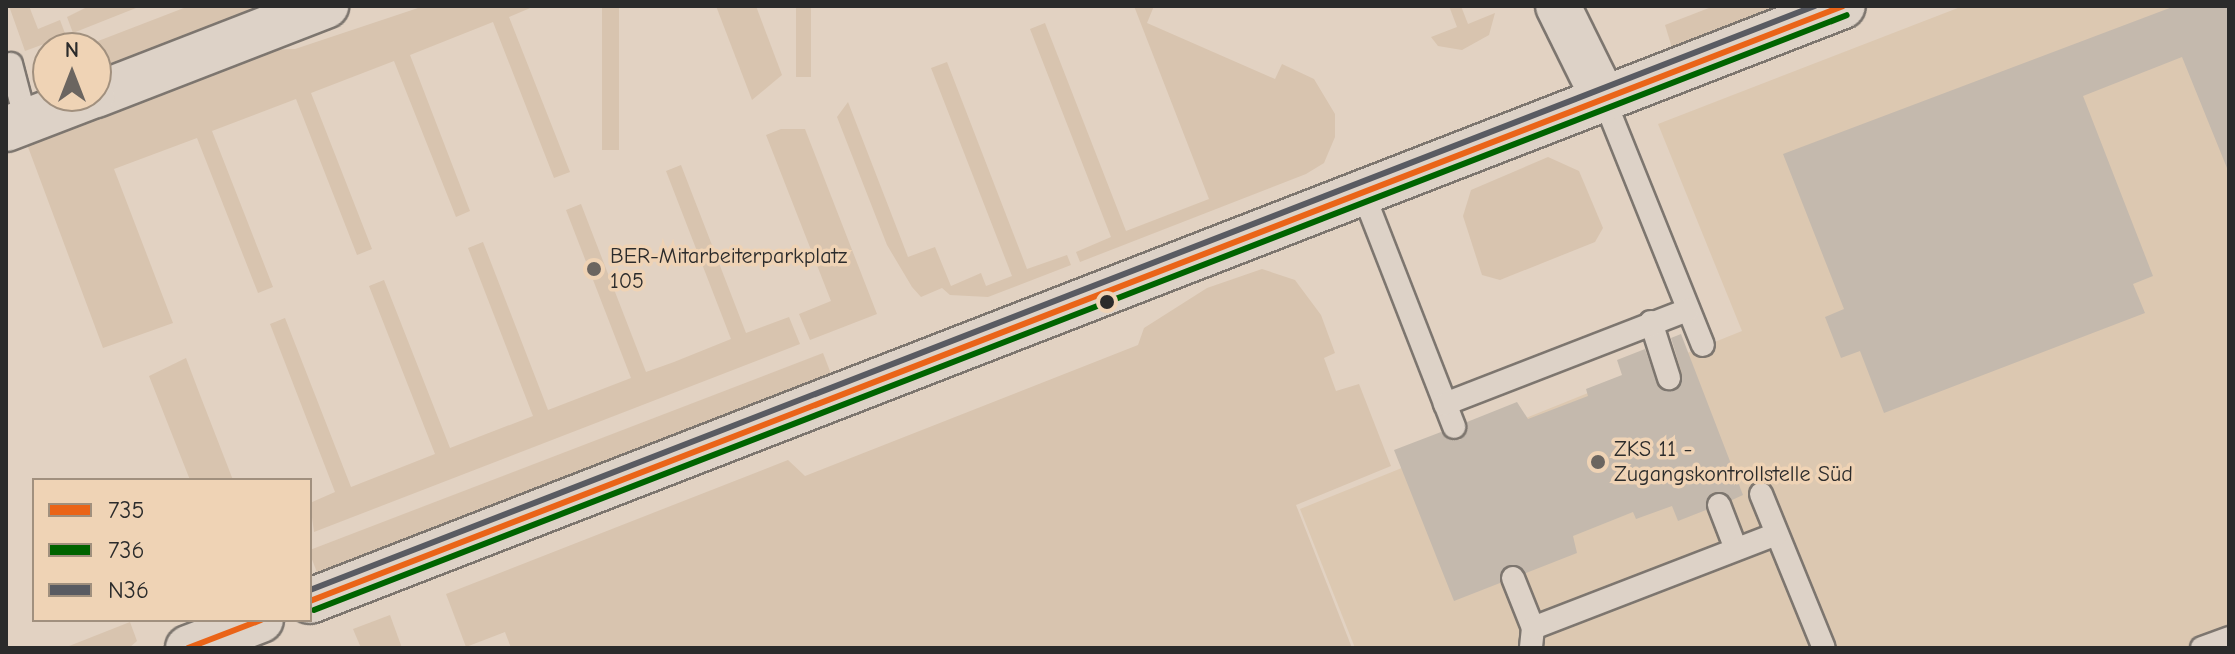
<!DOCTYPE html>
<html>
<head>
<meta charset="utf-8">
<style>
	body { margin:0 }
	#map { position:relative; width:2235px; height:654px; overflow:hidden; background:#e2d2c2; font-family:"Comic Neue",sans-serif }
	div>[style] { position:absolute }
	.built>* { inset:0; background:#dcc8b1 }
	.green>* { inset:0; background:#d8c4af; transform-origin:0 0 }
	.building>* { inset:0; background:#c4b9ad }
	.roads { filter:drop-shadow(2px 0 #7d766f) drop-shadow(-2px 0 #7d766f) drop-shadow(0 2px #7d766f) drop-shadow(0 -2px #7d766f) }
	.lane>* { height:22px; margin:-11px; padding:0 11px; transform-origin:11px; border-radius:11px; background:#ddd2c7 }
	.street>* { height:44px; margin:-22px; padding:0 22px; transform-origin:22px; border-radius:22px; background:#ddd2c7 }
	.secondary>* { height:44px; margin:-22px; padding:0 22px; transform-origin:22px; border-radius:22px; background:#ddd2c7 }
	.bus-1>* { height:6px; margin:-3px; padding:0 3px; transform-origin:3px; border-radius:3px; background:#ea6418 }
	.bus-2>* { height:6px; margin:-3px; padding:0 3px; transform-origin:3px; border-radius:3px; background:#006400 }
	.bus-3>* { height:6px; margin:-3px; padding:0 3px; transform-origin:3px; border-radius:3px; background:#595b62 }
	.dots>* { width:22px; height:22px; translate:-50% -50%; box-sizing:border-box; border:4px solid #efd3b5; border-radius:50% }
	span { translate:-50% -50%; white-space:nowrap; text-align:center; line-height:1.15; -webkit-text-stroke:7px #efd3b5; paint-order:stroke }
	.poi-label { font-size:22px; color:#2b2b2b }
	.left { translate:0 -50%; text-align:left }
	.frame { position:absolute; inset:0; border:8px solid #2b2b2b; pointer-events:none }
	.legend { position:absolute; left:32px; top:478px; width:280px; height:144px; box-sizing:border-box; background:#efd3b5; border:2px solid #a1907e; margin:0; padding:10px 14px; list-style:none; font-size:24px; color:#2b2b2b }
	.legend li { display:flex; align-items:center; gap:16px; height:40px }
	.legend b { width:40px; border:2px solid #a1907e }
	.north { position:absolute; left:32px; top:32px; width:80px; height:80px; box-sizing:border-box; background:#efd3b5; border:2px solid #a1907e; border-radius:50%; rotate:0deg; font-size:22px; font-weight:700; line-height:32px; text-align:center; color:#2b2b2b }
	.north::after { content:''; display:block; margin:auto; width:28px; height:36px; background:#6b6560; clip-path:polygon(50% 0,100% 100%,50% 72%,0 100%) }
</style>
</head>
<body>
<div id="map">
	<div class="built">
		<i style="clip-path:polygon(1963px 6px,2229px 6px,2229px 648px,1355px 648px,1300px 509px,1742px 331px,1658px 124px)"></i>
	</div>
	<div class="green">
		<i style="clip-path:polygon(9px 6px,29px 6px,38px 29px,60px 20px,66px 36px,25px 51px)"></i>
		<i style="clip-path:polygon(89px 6px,141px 6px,73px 33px,67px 17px)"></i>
		<i style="clip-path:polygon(189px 6px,264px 6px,96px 71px,96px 48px,80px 48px)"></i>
		<i style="clip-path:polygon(424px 6px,535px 6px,509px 17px,570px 172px,554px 178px,493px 22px,410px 55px,470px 211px,456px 217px,394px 61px,311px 93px,372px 249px,357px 255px,296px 99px,212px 131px,273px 287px,258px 293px,197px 138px,114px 169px,173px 323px,103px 348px,25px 139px,254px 50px,295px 49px)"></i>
		<i style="left:602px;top:6px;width:17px;height:144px"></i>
		<i style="clip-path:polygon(716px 6px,756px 6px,782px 75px,752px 100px)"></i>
		<i style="left:796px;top:6px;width:15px;height:71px"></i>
		<i style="clip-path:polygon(1134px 6px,1154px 6px,1147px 23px,1275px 79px,1282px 64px,1314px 79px,1335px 114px,1335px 137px,1324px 163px,1306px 174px,1080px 262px,1076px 252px,1111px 237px,1030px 29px,1045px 23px,1126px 231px,1209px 199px)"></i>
		<i style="clip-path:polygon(1449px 6px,1461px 6px,1468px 24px,1495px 13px,1489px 35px,1462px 50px,1438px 46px,1431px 37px,1457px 27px)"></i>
		<i style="clip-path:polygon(1714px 6px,1791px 6px,1673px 51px,1665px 25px)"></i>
		<i style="clip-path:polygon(947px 62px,1027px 269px,1067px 255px,1071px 265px,988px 297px,950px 295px,942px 288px,921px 297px,912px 287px,887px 245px,837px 117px,848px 102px,908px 257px,935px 247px,951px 286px,981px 273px,986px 286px,1012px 276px,931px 68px)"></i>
		<i style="clip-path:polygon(781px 129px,805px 129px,877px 314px,810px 340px,799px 314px,831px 301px,766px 135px)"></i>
		<i style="clip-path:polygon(1548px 157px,1579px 171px,1603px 228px,1595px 242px,1500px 280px,1482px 275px,1463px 216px,1471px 190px)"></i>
		<i style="clip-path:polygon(681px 165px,746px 333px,789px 317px,800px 344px,314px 532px,310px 503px,335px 492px,270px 324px,285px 318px,351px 487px,435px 454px,369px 286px,384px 280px,450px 448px,533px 416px,468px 248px,483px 242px,548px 410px,631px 378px,566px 210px,581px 204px,646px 372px,674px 362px,731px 339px,666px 171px)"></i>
		<i style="clip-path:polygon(1262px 269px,1295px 280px,1321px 315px,1335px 353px,1324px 358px,1336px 391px,1359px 384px,1391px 466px,1296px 505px,1352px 648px,511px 648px,505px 632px,466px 647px,446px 594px,788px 460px,805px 476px,1138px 345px,1144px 328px,1207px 288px)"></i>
		<i style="left:823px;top:353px;width:26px;height:551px;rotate:69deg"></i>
		<i style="clip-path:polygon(186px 358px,200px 395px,233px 480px,190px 480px,149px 376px)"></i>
		<i style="clip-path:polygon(390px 615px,402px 648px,361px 648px,353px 629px)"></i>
		<i style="clip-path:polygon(130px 622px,137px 641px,129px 648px,64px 648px)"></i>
	</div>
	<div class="building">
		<i style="clip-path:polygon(2175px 6px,2229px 6px,2229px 173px,2182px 57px,2083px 96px,2153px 276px,2133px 284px,2145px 313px,1884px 413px,1860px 351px,1841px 358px,1825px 317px,1844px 309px,1783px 154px)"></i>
		<i style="clip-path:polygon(1681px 334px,1743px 495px,1732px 500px,1713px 492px,1706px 510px,1678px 521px,1672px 506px,1636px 519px,1633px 512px,1573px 536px,1577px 553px,1526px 573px,1509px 565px,1500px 583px,1454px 601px,1394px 450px,1441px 432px,1460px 440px,1467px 422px,1517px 402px,1528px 419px,1588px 396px,1586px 389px,1622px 375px,1617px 360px,1645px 349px,1659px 388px,1674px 391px,1682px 374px,1671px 338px)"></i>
	</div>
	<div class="roads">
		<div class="lane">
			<i style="left:11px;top:64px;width:59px;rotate:75.3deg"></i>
			<i style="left:1604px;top:99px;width:265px;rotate:68.1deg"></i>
			<i style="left:1363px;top:193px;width:251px;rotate:68.7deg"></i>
			<i style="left:1651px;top:322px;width:59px;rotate:72.2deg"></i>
			<i style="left:1445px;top:404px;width:260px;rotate:-21.2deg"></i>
			<i style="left:1761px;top:494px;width:166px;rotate:67.8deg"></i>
			<i style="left:1719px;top:505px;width:47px;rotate:68.9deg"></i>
			<i style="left:1513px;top:578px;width:54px;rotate:68.2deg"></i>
			<i style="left:1533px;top:628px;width:20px;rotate:96deg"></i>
			<i style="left:1533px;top:628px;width:261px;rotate:-21.1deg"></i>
			<i style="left:2202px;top:648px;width:29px;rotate:-20deg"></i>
		</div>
		<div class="street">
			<i style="left:1558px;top:6px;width:104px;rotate:63.7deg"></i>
		</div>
		<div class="secondary">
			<i style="left:96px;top:95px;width:247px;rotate:-21.2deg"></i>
			<i style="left:6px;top:129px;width:92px;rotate:-21deg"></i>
			<i style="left:310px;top:601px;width:1644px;rotate:-21.21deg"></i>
			<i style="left:188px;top:648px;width:78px;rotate:-21deg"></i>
		</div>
	</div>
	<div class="bus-1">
		<i style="left:310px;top:601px;width:1644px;rotate:-21.21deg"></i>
		<i style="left:188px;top:648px;width:78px;rotate:-21deg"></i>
	</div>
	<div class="bus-2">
		<i style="left:314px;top:610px;width:1644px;rotate:-21.21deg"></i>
	</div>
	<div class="bus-3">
		<i style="left:310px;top:590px;width:1614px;rotate:-21.21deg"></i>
	</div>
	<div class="dots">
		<i style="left:594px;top:269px;background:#6b6560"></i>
		<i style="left:1107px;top:302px;background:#2b2b2b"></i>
		<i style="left:1598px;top:462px;background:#6b6560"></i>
	</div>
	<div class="poi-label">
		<span class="left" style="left:610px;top:269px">BER-Mitarbeiterparkplatz<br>105</span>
		<span class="left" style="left:1614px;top:462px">ZKS 11 -<br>Zugangskontrollstelle Süd</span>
	</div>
	<div class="frame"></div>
	<ul class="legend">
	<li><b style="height:10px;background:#ea6418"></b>735</li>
	<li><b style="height:10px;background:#006400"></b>736</li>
	<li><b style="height:10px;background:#595b62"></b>N36</li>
	</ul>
	<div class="north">N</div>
</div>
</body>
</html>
